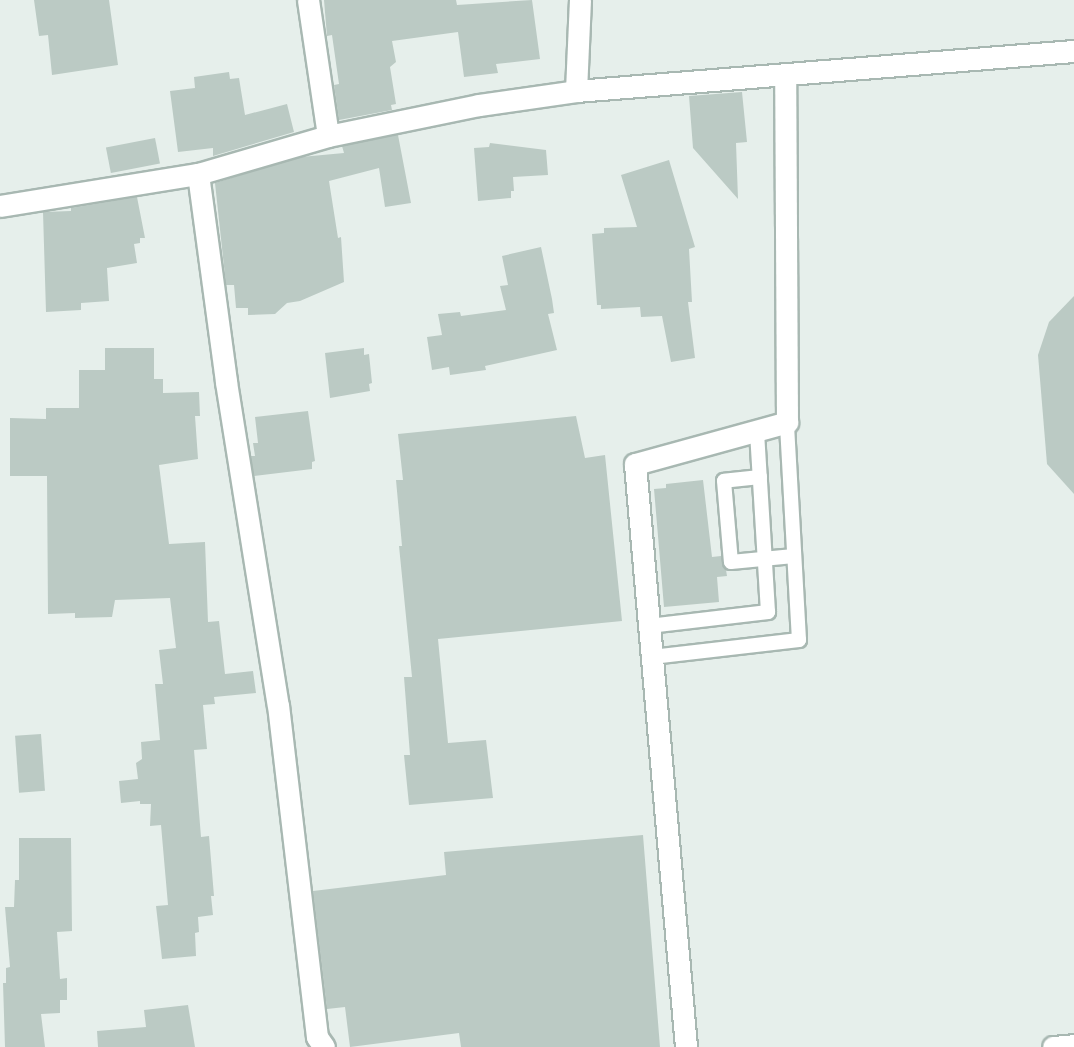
<!DOCTYPE html>
<html>
<head>
<meta charset="utf-8">
<style>
	body { margin:0 }
	#map { position:relative; width:1074px; height:1047px; overflow:hidden; background:#e6efeb; font-family:"PT Sans",sans-serif }
	div>[style] { position:absolute }
	.building>* { inset:0; background:#bbcac4; transform-origin:0 0 }
	.roads { filter:drop-shadow(2px 0 #a8b8b2) drop-shadow(-2px 0 #a8b8b2) drop-shadow(0 2px #a8b8b2) drop-shadow(0 -2px #a8b8b2) }
	.lane>* { height:14px; margin:-7px; padding:0 7px; transform-origin:7px; border-radius:7px; background:#fff }
	.street>* { height:21px; margin:-10.5px; padding:0 10.5px; transform-origin:10.5px; border-radius:10.5px; background:#fff }
	span { translate:-50% -50%; white-space:nowrap; text-align:center; line-height:1.15; -webkit-text-stroke:7px #f7fbf9; paint-order:stroke }
</style>
</head>
<body>
<div id="map">
	<div class="building">
		<i style="clip-path:polygon(34px 0,109px 0,118px 65px,52px 75px,48px 35px,39px 36px)"></i>
		<i style="clip-path:polygon(324px 0,456px 0,457px 5px,532px 0,540px 59px,496px 64px,498px 73px,464px 77px,458px 32px,392px 41px,396px 62px,390px 67px,396px 104px,391px 105px,392px 110px,339px 120px,334px 85px,339px 84px,332px 35px,327px 36px)"></i>
		<i style="clip-path:polygon(229px 72px,230px 79px,239px 78px,245px 115px,287px 104px,294px 132px,213px 156px,213px 148px,178px 152px,170px 91px,195px 88px,194px 77px)"></i>
		<i style="clip-path:polygon(742px 92px,747px 142px,736px 143px,738px 199px,693px 148px,689px 96px)"></i>
		<i style="clip-path:polygon(398px 135px,411px 203px,385px 207px,379px 168px,329px 181px,338px 238px,341px 237px,344px 282px,300px 301px,287px 303px,275px 314px,248px 315px,248px 308px,236px 308px,234px 285px,226px 285px,215px 183px,301px 157px,344px 153px,342px 146px)"></i>
		<i style="left:155px;top:138px;width:26px;height:50px;rotate:79deg"></i>
		<i style="clip-path:polygon(490px 143px,546px 150px,548px 175px,513px 177px,514px 191px,511px 191px,511px 198px,478px 201px,474px 148px,489px 147px)"></i>
		<i style="clip-path:polygon(669px 160px,695px 247px,689px 249px,692px 302px,688px 302px,695px 358px,671px 362px,662px 316px,641px 317px,640px 307px,601px 309px,601px 305px,597px 305px,592px 234px,604px 233px,604px 228px,637px 227px,621px 175px)"></i>
		<i style="clip-path:polygon(137px 197px,145px 238px,140px 238px,140px 243px,134px 244px,137px 263px,107px 268px,109px 301px,81px 303px,81px 310px,46px 312px,43px 212px,71px 211px,71px 208px)"></i>
		<i style="clip-path:polygon(541px 247px,552px 299px,554px 313px,548px 314px,557px 350px,485px 366px,486px 370px,450px 375px,449px 367px,432px 370px,427px 337px,442px 335px,438px 314px,460px 312px,461px 316px,506px 310px,500px 286px,508px 285px,502px 256px)"></i>
		<i style="clip-path:polygon(1074px 296px,1074px 494px,1047px 464px,1038px 355px,1049px 322px)"></i>
		<i style="clip-path:polygon(105px 348px,154px 348px,154px 379px,163px 379px,163px 393px,199px 392px,200px 416px,195px 416px,198px 459px,159px 465px,169px 544px,205px 542px,208px 622px,219px 621px,225px 674px,253px 671px,256px 693px,214px 697px,215px 704px,203px 705px,207px 749px,194px 750px,201px 837px,209px 836px,214px 896px,211px 896px,213px 915px,198px 917px,199px 932px,195px 933px,196px 956px,162px 959px,156px 906px,168px 905px,161px 825px,150px 826px,151px 804px,140px 804px,140px 801px,121px 803px,119px 781px,138px 779px,136px 763px,142px 759px,141px 742px,160px 740px,155px 684px,163px 684px,159px 650px,176px 648px,170px 598px,115px 600px,112px 617px,75px 618px,75px 613px,48px 614px,47px 476px,10px 476px,10px 418px,46px 419px,46px 408px,79px 408px,79px 370px,105px 370px)"></i>
		<i style="clip-path:polygon(364px 348px,364px 355px,369px 354px,372px 383px,369px 384px,370px 391px,330px 398px,325px 353px)"></i>
		<i style="clip-path:polygon(308px 411px,315px 461px,312px 462px,312px 469px,254px 476px,251px 456px,255px 456px,253px 443px,258px 443px,255px 417px)"></i>
		<i style="clip-path:polygon(576px 416px,585px 458px,605px 455px,622px 621px,438px 639px,448px 743px,486px 740px,493px 798px,409px 805px,404px 755px,410px 755px,404px 677px,412px 677px,399px 546px,402px 546px,396px 480px,403px 480px,398px 434px)"></i>
		<i style="clip-path:polygon(703px 480px,712px 557px,721px 556px,726px 570px,727px 576px,717px 577px,719px 602px,664px 607px,654px 489px,666px 488px,666px 484px)"></i>
		<i style="left:41px;top:734px;width:57px;height:26px;rotate:86deg"></i>
		<i style="clip-path:polygon(643px 835px,660px 1047px,461px 1047px,459px 1033px,350px 1047px,345px 1007px,327px 1009px,313px 891px,446px 875px,444px 852px)"></i>
		<i style="clip-path:polygon(19px 838px,71px 838px,72px 931px,57px 932px,60px 979px,67px 978px,67px 1000px,60px 1000px,60px 1013px,41px 1014px,45px 1047px,5px 1047px,3px 983px,6px 983px,6px 968px,10px 967px,5px 907px,14px 907px,15px 880px,19px 880px)"></i>
		<i style="clip-path:polygon(188px 1005px,195px 1047px,98px 1047px,97px 1031px,146px 1027px,144px 1010px)"></i>
	</div>
	<div class="roads">
		<div class="lane">
			<i style="left:760px;top:477px;width:36px;rotate:174deg"></i>
			<i style="left:724px;top:481px;width:81px;rotate:85.1deg"></i>
			<i style="left:731px;top:562px;width:63px;rotate:-5.4deg"></i>
			<i style="left:649px;top:626px;width:120px;rotate:-6.7deg"></i>
			<i style="left:768px;top:612px;width:182px;rotate:-93.5deg"></i>
			<i style="left:652px;top:657px;width:148px;rotate:-6.6deg"></i>
			<i style="left:799px;top:640px;width:218px;rotate:-93.2deg"></i>
		</div>
		<div class="street">
			<i style="left:308px;top:0;width:137px;rotate:81.6deg"></i>
			<i style="left:576px;top:91px;width:91px;rotate:-87.5deg"></i>
			<i style="left:198px;top:174px;width:210px;rotate:82.3deg"></i>
			<i style="left:226px;top:382px;width:327px;rotate:80.9deg"></i>
			<i style="left:278px;top:705px;width:334px;rotate:83.3deg"></i>
			<i style="left:317px;top:1037px;width:12px;rotate:55deg"></i>
			<i style="left:0;top:206px;width:201px;rotate:-9.2deg"></i>
			<i style="left:198px;top:174px;width:135px;rotate:-16.3deg"></i>
			<i style="left:328px;top:136px;width:154px;rotate:-11.6deg"></i>
			<i style="left:479px;top:105px;width:98px;rotate:-8.2deg"></i>
			<i style="left:576px;top:91px;width:500px;rotate:-4.6deg"></i>
			<i style="left:686px;top:1047px;width:585px;rotate:-95deg"></i>
			<i style="left:635px;top:464px;width:158px;rotate:-15.4deg"></i>
			<i style="left:787px;top:422px;width:347px;rotate:-90.3deg"></i>
			<i style="left:1053px;top:1047px;width:21px;rotate:-5deg"></i>
		</div>
	</div>
</div>
</body>
</html>
